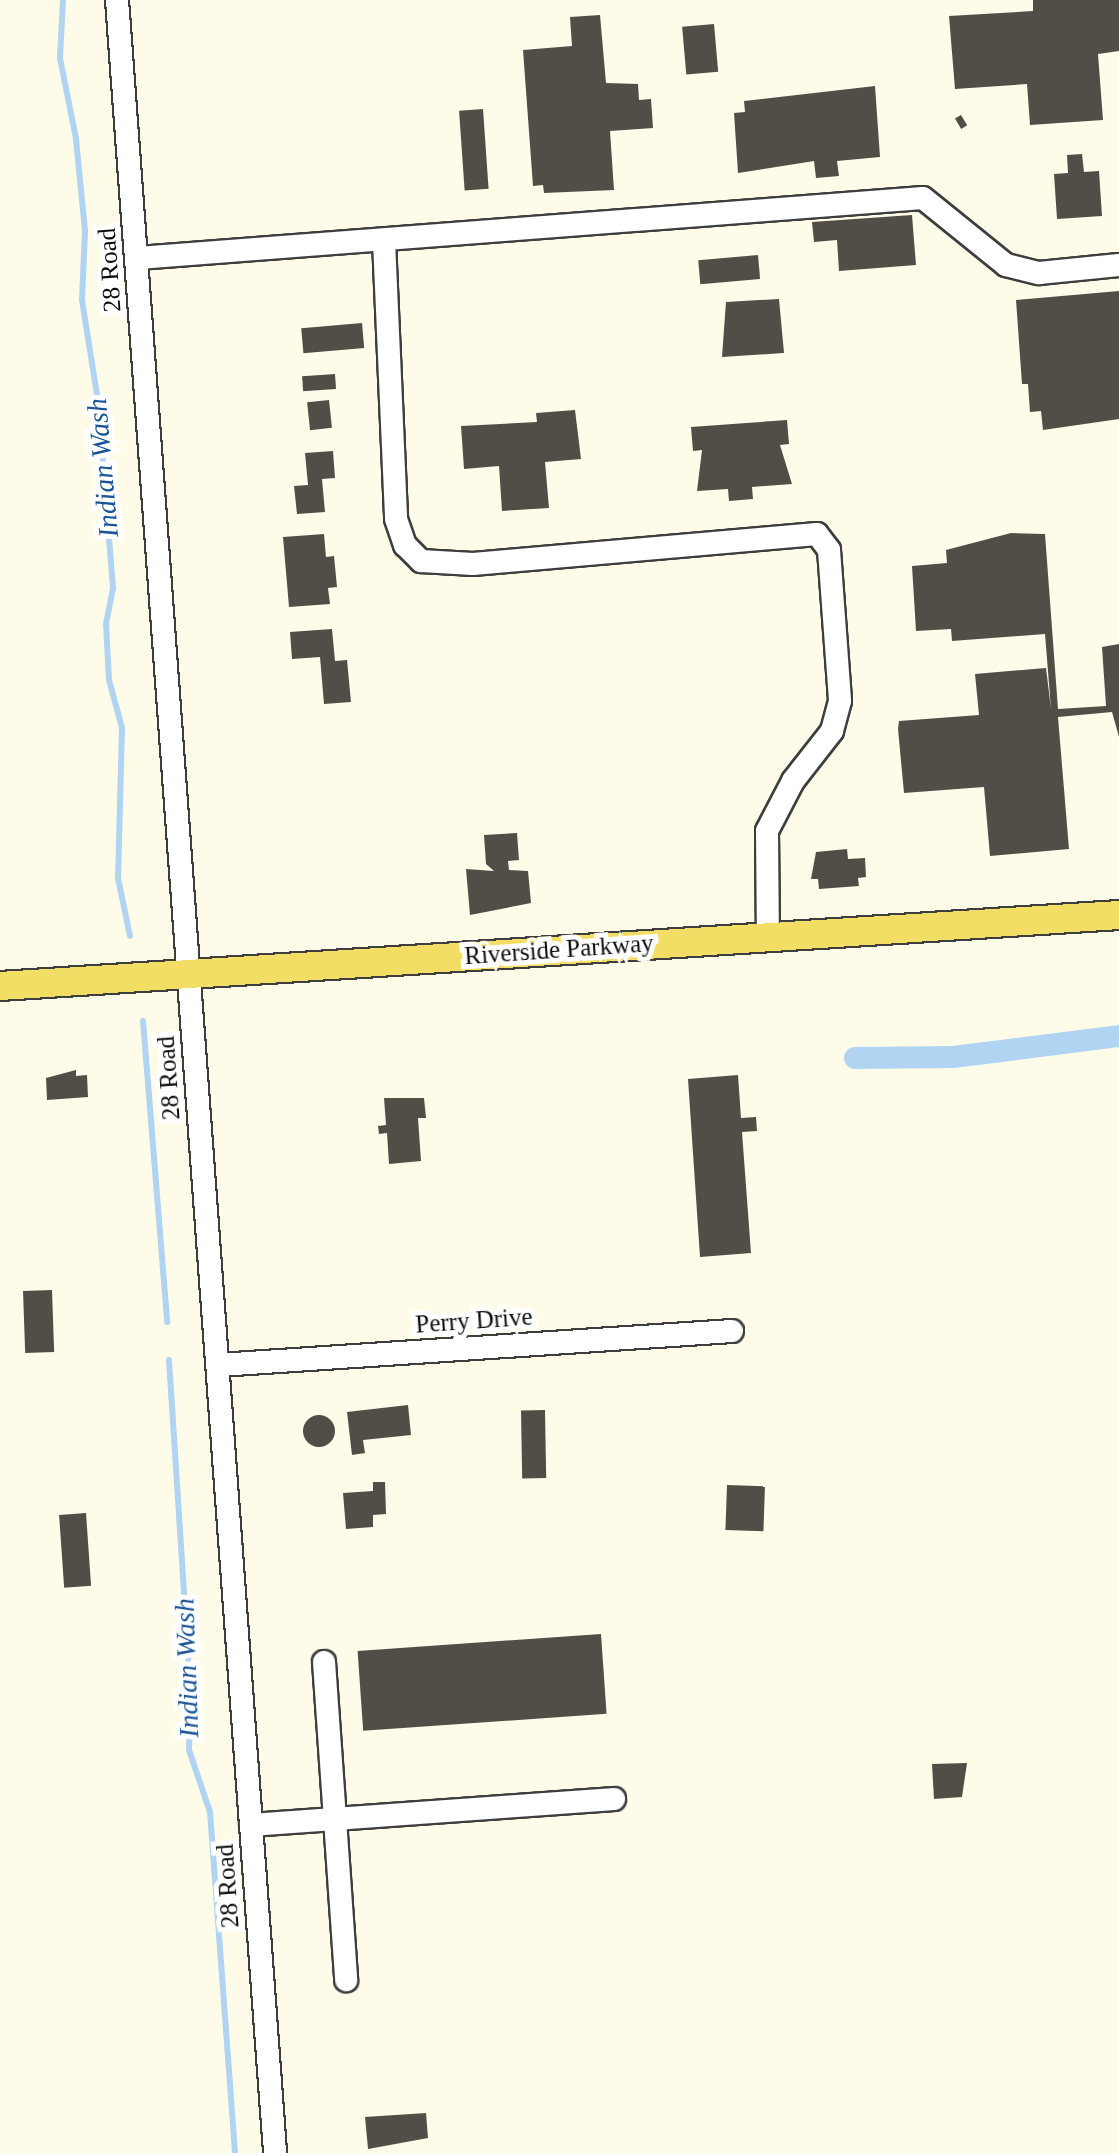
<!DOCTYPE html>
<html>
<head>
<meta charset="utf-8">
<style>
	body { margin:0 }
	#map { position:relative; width:1119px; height:2153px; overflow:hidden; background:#fefce9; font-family:"Times New Roman",serif }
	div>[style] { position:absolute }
	.stream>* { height:6px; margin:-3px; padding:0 3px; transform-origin:3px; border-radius:3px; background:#b1d4f3 }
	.canal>* { height:22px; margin:-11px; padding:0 11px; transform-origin:11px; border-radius:11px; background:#b1d4f3 }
	.building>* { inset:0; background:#534d48; transform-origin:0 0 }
	.round { border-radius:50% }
	.roads { filter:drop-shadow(2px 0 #3e3e3e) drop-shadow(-2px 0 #3e3e3e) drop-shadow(0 2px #3e3e3e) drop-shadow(0 -2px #3e3e3e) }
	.minor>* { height:22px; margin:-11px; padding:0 11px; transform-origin:11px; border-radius:11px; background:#fff }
	.major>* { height:28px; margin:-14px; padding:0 14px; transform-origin:14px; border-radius:14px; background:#f2de65 }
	span { translate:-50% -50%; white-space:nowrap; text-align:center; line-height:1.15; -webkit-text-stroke:10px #fff; paint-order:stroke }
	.street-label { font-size:25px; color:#0b0b0b }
	.water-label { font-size:28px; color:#1b5496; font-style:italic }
</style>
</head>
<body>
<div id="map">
	<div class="stream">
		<i style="left:63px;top:0;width:58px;rotate:93deg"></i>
		<i style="left:60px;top:58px;width:83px;rotate:78.8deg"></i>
		<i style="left:76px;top:139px;width:92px;rotate:84.4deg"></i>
		<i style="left:85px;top:231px;width:69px;rotate:92.5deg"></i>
		<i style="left:82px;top:300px;width:102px;rotate:81deg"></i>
		<i style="left:98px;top:401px;width:188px;rotate:85.4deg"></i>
		<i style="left:113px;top:588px;width:36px;rotate:101deg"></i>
		<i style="left:106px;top:623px;width:57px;rotate:87deg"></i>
		<i style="left:109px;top:680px;width:50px;rotate:74.8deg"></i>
		<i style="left:122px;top:728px;width:150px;rotate:91.5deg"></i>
		<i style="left:118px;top:878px;width:59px;rotate:78.3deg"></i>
		<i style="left:143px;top:1021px;width:302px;rotate:85.4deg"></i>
		<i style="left:169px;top:1360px;width:338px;rotate:86.3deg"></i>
		<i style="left:191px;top:1697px;width:53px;rotate:92.2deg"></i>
		<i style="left:189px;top:1750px;width:65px;rotate:71.3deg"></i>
		<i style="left:210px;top:1812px;width:342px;rotate:85.8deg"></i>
	</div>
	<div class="canal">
		<i style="left:855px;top:1058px;width:98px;rotate:-0.6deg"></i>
		<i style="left:953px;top:1057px;width:167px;rotate:-7.2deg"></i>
	</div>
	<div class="building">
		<i style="clip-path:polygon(1033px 0,1119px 0,1119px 51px,1098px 54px,1103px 120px,1030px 125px,1027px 84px,955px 89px,949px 16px,1033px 11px)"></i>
		<i style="clip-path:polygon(600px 15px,606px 83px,638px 84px,639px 100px,651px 99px,653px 128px,610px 131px,614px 190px,544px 193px,543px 185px,533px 186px,523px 50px,572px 46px,570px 17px)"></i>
		<i style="left:714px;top:24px;width:48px;height:32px;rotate:85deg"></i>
		<i style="clip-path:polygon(875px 86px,880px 157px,837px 161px,839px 176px,816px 178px,814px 161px,738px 173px,734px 113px,745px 112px,744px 101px)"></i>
		<i style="left:483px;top:109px;width:80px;height:24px;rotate:86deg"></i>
		<i style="left:961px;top:115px;width:12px;height:7px;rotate:59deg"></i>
		<i style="clip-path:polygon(1082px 154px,1084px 172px,1099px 171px,1102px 216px,1057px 219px,1054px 174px,1068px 173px,1067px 155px)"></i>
		<i style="clip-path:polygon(912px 215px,916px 265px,839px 271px,837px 240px,814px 242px,812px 222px)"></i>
		<i style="left:758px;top:255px;width:24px;height:60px;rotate:85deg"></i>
		<i style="clip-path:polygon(1119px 291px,1119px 419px,1043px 430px,1041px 411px,1030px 412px,1028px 384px,1022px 384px,1016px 300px)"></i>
		<i style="clip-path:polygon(779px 299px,784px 353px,722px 357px,726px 302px)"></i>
		<i style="left:362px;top:323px;width:25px;height:61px;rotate:85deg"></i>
		<i style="left:335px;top:374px;width:15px;height:33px;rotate:86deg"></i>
		<i style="left:329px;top:400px;width:28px;height:22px;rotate:84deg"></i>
		<i style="clip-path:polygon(575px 410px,581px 459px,545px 462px,549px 508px,502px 511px,499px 466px,464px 469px,461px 426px,537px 422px,536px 413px)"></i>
		<i style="clip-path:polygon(787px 420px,789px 444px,780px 445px,792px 484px,752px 487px,753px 499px,729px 501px,728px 489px,697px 491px,702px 450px,693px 451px,691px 427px)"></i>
		<i style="clip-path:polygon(333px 451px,335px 478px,322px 479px,325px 512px,297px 514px,294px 486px,308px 485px,305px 453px)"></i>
		<i style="clip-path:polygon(1011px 533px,1045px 534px,1058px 709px,1106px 706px,1102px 647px,1119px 644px,1119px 737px,1112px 712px,1058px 717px,1069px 849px,990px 856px,984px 787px,904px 793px,898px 729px,899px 721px,979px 715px,975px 674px,1046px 668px,1051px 709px,1045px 634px,952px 641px,951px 629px,916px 631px,912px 566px,947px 563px,946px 550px)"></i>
		<i style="clip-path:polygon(324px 534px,326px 557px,334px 556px,337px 587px,328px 588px,330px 604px,289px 607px,283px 537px)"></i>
		<i style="clip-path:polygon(332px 629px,335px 661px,347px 660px,351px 702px,324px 704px,320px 657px,292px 659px,290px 632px)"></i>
		<i style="clip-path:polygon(517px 833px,519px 860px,508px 861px,509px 870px,528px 871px,531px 903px,470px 915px,466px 869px,494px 871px,486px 864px,484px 835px)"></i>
		<i style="clip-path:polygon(847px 849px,848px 859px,865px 858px,866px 877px,858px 878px,859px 886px,819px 889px,818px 879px,811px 879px,816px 852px)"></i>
		<i style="clip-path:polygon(76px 1070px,76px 1076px,87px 1075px,88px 1097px,47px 1100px,46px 1078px)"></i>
		<i style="clip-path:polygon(738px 1075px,741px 1118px,756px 1117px,757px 1131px,742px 1132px,751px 1253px,700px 1257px,688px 1079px)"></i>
		<i style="clip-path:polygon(384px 1098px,424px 1098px,426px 1118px,418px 1118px,421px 1161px,389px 1164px,387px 1133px,379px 1134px,378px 1126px,386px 1125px)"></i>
		<i style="left:52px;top:1290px;width:62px;height:29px;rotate:88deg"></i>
		<i style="clip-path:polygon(408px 1405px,411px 1435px,363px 1440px,365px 1453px,352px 1455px,347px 1412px)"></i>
		<i style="left:545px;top:1410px;width:68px;height:24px;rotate:89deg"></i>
		<i class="round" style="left:303px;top:1415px;width:32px;height:32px"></i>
		<i style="clip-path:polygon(373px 1482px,385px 1482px,386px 1514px,373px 1515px,373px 1527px,346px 1529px,343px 1493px,373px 1491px)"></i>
		<i style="left:727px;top:1485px;width:38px;height:45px;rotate:2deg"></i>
		<i style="left:86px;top:1513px;width:73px;height:27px;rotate:86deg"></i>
		<i style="left:601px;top:1634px;width:80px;height:244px;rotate:86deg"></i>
		<i style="clip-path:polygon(967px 1763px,962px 1797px,934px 1799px,932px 1764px)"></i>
		<i style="clip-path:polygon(426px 2113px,428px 2138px,368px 2149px,365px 2117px)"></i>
	</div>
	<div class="roads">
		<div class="minor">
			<i style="left:117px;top:0;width:2159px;rotate:85.8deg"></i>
			<i style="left:384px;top:241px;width:278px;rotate:87.5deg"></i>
			<i style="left:396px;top:519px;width:28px;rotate:71deg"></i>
			<i style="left:405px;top:545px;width:23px;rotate:45deg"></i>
			<i style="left:421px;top:561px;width:52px;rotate:3.3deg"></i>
			<i style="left:473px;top:564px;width:345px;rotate:-5deg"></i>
			<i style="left:817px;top:534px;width:20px;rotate:53deg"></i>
			<i style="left:829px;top:550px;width:151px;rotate:85.8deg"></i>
			<i style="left:840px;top:701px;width:31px;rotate:105deg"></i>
			<i style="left:832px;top:731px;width:63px;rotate:128deg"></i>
			<i style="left:793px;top:781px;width:56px;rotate:117.5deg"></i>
			<i style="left:767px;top:831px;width:106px;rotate:89.5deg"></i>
			<i style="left:138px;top:258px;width:787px;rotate:-4.37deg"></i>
			<i style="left:923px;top:198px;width:107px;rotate:38.9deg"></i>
			<i style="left:1006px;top:265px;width:34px;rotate:14deg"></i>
			<i style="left:1039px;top:273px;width:80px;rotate:-5.7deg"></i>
			<i style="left:219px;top:1365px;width:514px;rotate:-3.79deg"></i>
			<i style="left:324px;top:1662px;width:319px;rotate:86deg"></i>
			<i style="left:251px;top:1825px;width:364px;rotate:-4.1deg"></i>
		</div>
		<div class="major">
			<i style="left:0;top:986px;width:1121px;rotate:-3.63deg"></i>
		</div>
	</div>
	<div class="street-label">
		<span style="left:110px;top:270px;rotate:-94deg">28 Road</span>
		<span style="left:559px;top:950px;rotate:-4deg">Riverside Parkway</span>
		<span style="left:169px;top:1078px;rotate:-94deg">28 Road</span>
		<span style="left:474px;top:1321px;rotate:-4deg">Perry Drive</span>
		<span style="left:228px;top:1886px;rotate:-94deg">28 Road</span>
	</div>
	<div class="water-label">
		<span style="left:103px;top:468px;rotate:-95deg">Indian Wash</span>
		<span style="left:187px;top:1668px;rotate:-92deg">Indian Wash</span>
	</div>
</div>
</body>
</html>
